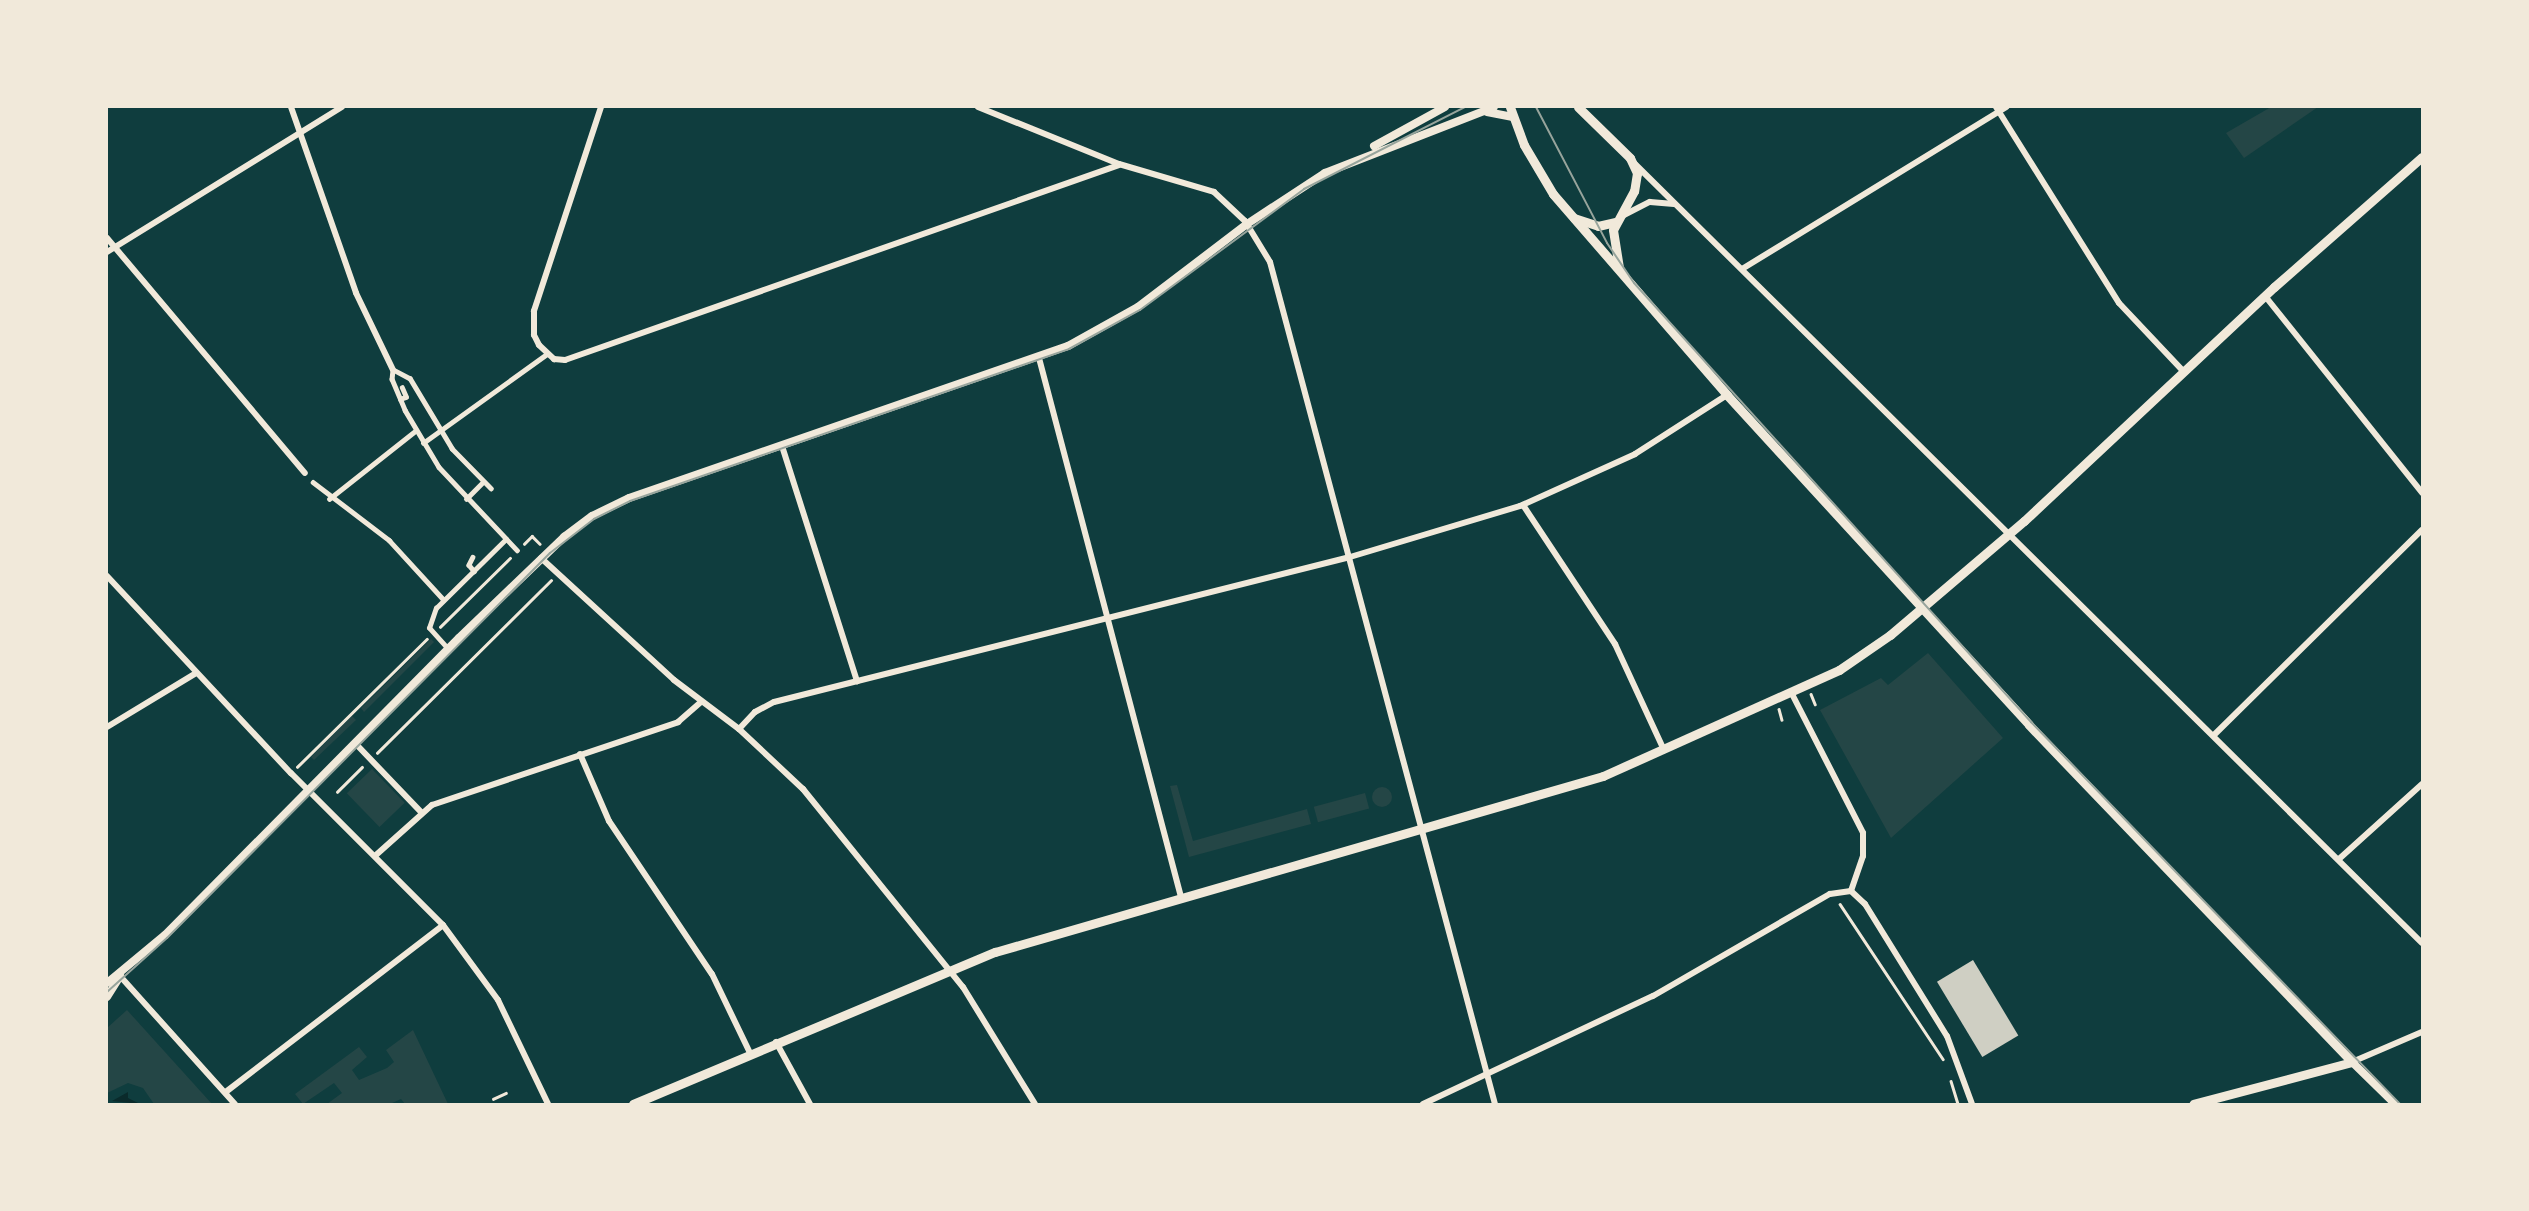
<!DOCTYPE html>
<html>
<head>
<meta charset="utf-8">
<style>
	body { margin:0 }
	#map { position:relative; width:2529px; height:1211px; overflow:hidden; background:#0f3d3e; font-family:Helvetica,sans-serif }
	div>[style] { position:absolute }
	.green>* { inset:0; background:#244646; transform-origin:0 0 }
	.round { border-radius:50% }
	.water>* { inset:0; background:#0a2a2b }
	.building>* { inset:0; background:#cfcfc3; transform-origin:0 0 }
	.path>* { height:2.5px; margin:-1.25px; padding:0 1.25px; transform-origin:1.25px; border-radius:1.25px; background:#f1e9da }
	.pedestrian>* { height:4.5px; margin:-2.25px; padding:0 2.25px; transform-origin:2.25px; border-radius:2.25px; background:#f1e9da }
	.minor>* { height:6px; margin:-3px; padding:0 3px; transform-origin:3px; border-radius:3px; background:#f1e9da }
	.tertiary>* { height:8px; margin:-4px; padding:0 4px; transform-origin:4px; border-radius:4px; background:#f1e9da }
	.secondary>* { height:9px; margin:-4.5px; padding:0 4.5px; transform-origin:4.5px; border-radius:4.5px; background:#f1e9da }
	.tram>* { height:2px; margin:-1px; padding:0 1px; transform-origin:1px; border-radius:1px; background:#97a49c }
	span { translate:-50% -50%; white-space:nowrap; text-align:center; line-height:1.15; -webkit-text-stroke:7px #f1e9da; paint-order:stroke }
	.frame { position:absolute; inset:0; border:108px solid #f1e9da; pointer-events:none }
</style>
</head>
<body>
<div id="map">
	<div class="green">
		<i style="clip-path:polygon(2271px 107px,2318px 107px,2244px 158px,2226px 133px)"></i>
		<i style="clip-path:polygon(431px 639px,434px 642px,364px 712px,361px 708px)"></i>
		<i style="clip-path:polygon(1928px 653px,2003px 738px,1891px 838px,1820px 710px,1881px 678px,1888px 685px)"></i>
		<i style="clip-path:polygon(352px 716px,356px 720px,314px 760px,311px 757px)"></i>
		<i style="left:372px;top:769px;width:47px;height:35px;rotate:46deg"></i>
		<i style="clip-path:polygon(1177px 785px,1193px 841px,1307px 809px,1311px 824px,1189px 857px,1170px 786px)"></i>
		<i class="round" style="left:1372px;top:787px;width:20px;height:20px"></i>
		<i style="left:1365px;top:793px;width:16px;height:53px;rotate:75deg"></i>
		<i style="clip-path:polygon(127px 1010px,212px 1104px,154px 1104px,143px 1088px,128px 1083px,107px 1093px,107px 1028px)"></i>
		<i style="clip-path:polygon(413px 1030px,448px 1104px,405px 1104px,401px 1099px,390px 1104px,327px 1104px,342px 1093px,334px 1083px,303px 1104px,295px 1094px,359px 1047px,367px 1057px,352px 1070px,359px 1080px,387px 1068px,394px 1062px,386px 1050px)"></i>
	</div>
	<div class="water">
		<i style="clip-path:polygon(128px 1092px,128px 1098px,140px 1104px,112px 1101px)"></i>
	</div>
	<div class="building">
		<i style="left:1973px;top:960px;width:88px;height:42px;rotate:59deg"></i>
	</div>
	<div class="path">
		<i style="left:524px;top:544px;width:11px;rotate:-45deg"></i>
		<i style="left:532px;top:536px;width:11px;rotate:45deg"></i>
		<i style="left:440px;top:627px;width:98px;rotate:-44.6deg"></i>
		<i style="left:1811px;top:694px;width:11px;rotate:68deg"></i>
		<i style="left:1779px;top:709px;width:11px;rotate:75deg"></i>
		<i style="left:377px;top:753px;width:245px;rotate:-44.8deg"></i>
		<i style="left:297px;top:767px;width:182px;rotate:-44.6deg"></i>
		<i style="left:337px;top:792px;width:35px;rotate:-45deg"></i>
		<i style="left:1840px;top:904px;width:186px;rotate:56.4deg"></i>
		<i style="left:1951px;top:1081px;width:24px;rotate:73deg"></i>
		<i style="left:493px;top:1099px;width:14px;rotate:-25deg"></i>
	</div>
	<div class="pedestrian">
		<i style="left:400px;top:399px;width:6px;rotate:-18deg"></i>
		<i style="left:406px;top:397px;width:10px;rotate:-114deg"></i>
		<i style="left:423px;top:443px;width:153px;rotate:-35.7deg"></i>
		<i style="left:313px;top:482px;width:96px;rotate:37.3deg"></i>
		<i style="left:389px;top:540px;width:81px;rotate:47.5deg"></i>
		<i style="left:491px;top:489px;width:56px;rotate:-134.3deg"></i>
		<i style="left:452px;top:449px;width:82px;rotate:-121deg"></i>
		<i style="left:410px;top:379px;width:19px;rotate:-152deg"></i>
		<i style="left:393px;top:370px;width:9px;rotate:96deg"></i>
		<i style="left:392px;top:379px;width:34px;rotate:67deg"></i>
		<i style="left:405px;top:410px;width:66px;rotate:59.2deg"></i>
		<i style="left:439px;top:467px;width:114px;rotate:46.8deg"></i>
		<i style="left:329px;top:499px;width:110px;rotate:-38.3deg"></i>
		<i style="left:466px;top:499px;width:23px;rotate:-45deg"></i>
		<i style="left:473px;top:557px;width:9px;rotate:117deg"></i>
		<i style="left:469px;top:565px;width:8px;rotate:50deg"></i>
		<i style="left:448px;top:649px;width:28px;rotate:-132deg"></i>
		<i style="left:429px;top:628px;width:21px;rotate:-71deg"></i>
		<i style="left:436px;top:608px;width:98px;rotate:-44.6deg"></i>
	</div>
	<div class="minor">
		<i style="left:291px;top:107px;width:197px;rotate:70.7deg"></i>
		<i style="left:356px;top:293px;width:85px;rotate:64.3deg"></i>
		<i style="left:601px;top:107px;width:215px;rotate:108.2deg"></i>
		<i style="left:534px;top:311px;width:24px;rotate:90deg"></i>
		<i style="left:534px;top:335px;width:11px;rotate:63deg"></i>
		<i style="left:539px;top:345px;width:21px;rotate:43deg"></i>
		<i style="left:554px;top:359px;width:11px;rotate:5deg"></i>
		<i style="left:565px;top:360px;width:587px;rotate:-19.39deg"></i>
		<i style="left:978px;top:107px;width:152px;rotate:22deg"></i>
		<i style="left:1119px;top:164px;width:99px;rotate:16.4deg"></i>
		<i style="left:1214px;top:192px;width:42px;rotate:43.1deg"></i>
		<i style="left:1245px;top:221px;width:48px;rotate:58.6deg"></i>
		<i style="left:1270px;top:262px;width:872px;rotate:75.04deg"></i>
		<i style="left:1996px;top:107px;width:231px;rotate:57.9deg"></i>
		<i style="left:2119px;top:303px;width:95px;rotate:46.7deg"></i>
		<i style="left:1633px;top:162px;width:1110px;rotate:44.71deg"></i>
		<i style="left:1622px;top:216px;width:31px;rotate:-27deg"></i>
		<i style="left:1650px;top:202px;width:24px;rotate:5deg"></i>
		<i style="left:107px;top:238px;width:307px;rotate:49.9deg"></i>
		<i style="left:107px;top:252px;width:276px;rotate:-31.7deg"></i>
		<i style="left:1742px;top:269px;width:310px;rotate:-31.5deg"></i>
		<i style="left:2265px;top:296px;width:252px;rotate:51.4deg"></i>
		<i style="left:1039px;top:358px;width:557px;rotate:75.24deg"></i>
		<i style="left:782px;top:446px;width:247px;rotate:72.3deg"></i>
		<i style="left:1523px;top:505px;width:167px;rotate:56.5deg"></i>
		<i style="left:1615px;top:644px;width:117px;rotate:65.2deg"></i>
		<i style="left:541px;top:558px;width:180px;rotate:42.5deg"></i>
		<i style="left:674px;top:680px;width:81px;rotate:37deg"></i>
		<i style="left:739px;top:729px;width:88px;rotate:43.2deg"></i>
		<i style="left:803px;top:789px;width:255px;rotate:51.1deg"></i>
		<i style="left:963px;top:987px;width:137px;rotate:58.4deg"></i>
		<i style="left:107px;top:576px;width:270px;rotate:47deg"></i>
		<i style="left:291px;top:773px;width:215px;rotate:45deg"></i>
		<i style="left:443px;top:925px;width:93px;rotate:53.7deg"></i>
		<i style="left:498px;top:1000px;width:115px;rotate:64.3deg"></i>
		<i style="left:1791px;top:692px;width:158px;rotate:62.9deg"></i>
		<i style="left:1863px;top:833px;width:23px;rotate:90deg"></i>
		<i style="left:1863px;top:856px;width:37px;rotate:109deg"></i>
		<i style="left:107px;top:727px;width:104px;rotate:-31.2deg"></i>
		<i style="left:739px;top:729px;width:23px;rotate:-47deg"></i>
		<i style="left:755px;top:712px;width:21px;rotate:-28deg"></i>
		<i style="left:774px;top:702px;width:594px;rotate:-14.13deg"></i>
		<i style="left:1350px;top:557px;width:177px;rotate:-16.7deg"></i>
		<i style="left:1520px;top:506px;width:126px;rotate:-24.3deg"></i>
		<i style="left:1635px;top:454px;width:109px;rotate:-32.7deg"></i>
		<i style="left:2214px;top:735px;width:292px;rotate:-44.6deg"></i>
		<i style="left:355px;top:743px;width:95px;rotate:46.3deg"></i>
		<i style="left:580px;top:754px;width:73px;rotate:66.6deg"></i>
		<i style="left:609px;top:821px;width:184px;rotate:56.1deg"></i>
		<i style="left:712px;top:974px;width:88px;rotate:64.3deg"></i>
		<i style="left:376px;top:855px;width:75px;rotate:-41.8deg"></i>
		<i style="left:432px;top:805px;width:260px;rotate:-18.6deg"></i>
		<i style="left:678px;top:722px;width:30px;rotate:-41deg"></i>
		<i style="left:2339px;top:859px;width:112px;rotate:-42.1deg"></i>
		<i style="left:1851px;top:891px;width:19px;rotate:43deg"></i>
		<i style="left:1865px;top:904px;width:155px;rotate:58.2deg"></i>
		<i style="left:1947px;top:1036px;width:72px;rotate:69.8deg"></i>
		<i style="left:120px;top:976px;width:172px;rotate:48.1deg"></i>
		<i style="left:776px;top:1042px;width:71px;rotate:61.3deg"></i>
		<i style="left:2352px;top:1062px;width:76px;rotate:-23.2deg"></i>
		<i style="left:227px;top:1091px;width:272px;rotate:-37.5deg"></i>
		<i style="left:1423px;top:1104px;width:254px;rotate:-25.2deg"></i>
		<i style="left:1653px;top:996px;width:204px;rotate:-30deg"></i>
		<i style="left:1830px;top:894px;width:21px;rotate:-8deg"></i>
	</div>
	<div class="tertiary">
		<i style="left:1487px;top:112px;width:25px;rotate:11deg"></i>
		<i style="left:1374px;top:146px;width:81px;rotate:-28.8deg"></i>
		<i style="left:107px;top:983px;width:75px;rotate:-39.6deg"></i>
		<i style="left:165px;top:935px;width:418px;rotate:-45.3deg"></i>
		<i style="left:459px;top:638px;width:146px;rotate:-43.9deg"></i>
		<i style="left:564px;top:537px;width:35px;rotate:-37deg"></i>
		<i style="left:592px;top:516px;width:41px;rotate:-25.9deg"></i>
		<i style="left:629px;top:498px;width:465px;rotate:-19.1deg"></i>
		<i style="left:1068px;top:346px;width:80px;rotate:-29.1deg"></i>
		<i style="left:1138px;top:307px;width:137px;rotate:-37.3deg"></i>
		<i style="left:1247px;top:224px;width:93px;rotate:-33.2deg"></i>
		<i style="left:1325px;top:173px;width:181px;rotate:-21.3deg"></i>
		<i style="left:107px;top:997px;width:25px;rotate:-58deg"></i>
		<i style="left:2352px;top:1062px;width:60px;rotate:44.3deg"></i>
	</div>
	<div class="secondary">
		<i style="left:1510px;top:107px;width:40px;rotate:69.8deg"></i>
		<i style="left:1524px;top:145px;width:57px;rotate:59.4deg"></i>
		<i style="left:1553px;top:194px;width:266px;rotate:49.1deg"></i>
		<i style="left:1727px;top:395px;width:447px;rotate:47.5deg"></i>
		<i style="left:2029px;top:725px;width:467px;rotate:46.2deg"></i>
		<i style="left:2352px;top:1062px;width:164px;rotate:165.2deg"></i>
		<i style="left:1578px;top:107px;width:73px;rotate:44.4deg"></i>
		<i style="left:1630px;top:158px;width:17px;rotate:65deg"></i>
		<i style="left:1637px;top:173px;width:18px;rotate:99deg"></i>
		<i style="left:1634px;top:191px;width:44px;rotate:118.3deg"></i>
		<i style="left:1613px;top:230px;width:37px;rotate:81deg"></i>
		<i style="left:1574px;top:218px;width:25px;rotate:18deg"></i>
		<i style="left:1598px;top:226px;width:18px;rotate:-13deg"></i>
		<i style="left:633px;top:1104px;width:393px;rotate:-22.8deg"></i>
		<i style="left:995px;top:952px;width:633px;rotate:-16.14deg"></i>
		<i style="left:1603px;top:776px;width:259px;rotate:-24.2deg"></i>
		<i style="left:1839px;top:670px;width:62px;rotate:-34.5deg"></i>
		<i style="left:1890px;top:635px;width:176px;rotate:-40.4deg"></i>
		<i style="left:2024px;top:521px;width:342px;rotate:-43.1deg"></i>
		<i style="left:2274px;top:287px;width:197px;rotate:-41.3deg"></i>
	</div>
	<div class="tram">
		<i style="left:1536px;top:107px;width:153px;rotate:62.4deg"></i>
		<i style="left:1607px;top:243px;width:48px;rotate:56deg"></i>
		<i style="left:1634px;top:283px;width:592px;rotate:47.88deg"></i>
		<i style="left:2031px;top:722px;width:531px;rotate:45.99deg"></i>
		<i style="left:107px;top:992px;width:81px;rotate:-42deg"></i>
		<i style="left:167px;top:938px;width:543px;rotate:-45.15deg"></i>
		<i style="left:550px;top:553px;width:56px;rotate:-37.7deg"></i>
		<i style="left:594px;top:519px;width:40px;rotate:-26.6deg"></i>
		<i style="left:630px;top:501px;width:465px;rotate:-19.1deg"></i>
		<i style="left:1069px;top:349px;width:81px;rotate:-28.8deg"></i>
		<i style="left:1140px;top:310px;width:204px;rotate:-36.4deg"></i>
		<i style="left:1304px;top:189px;width:181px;rotate:-27deg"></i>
	</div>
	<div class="frame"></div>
</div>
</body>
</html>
